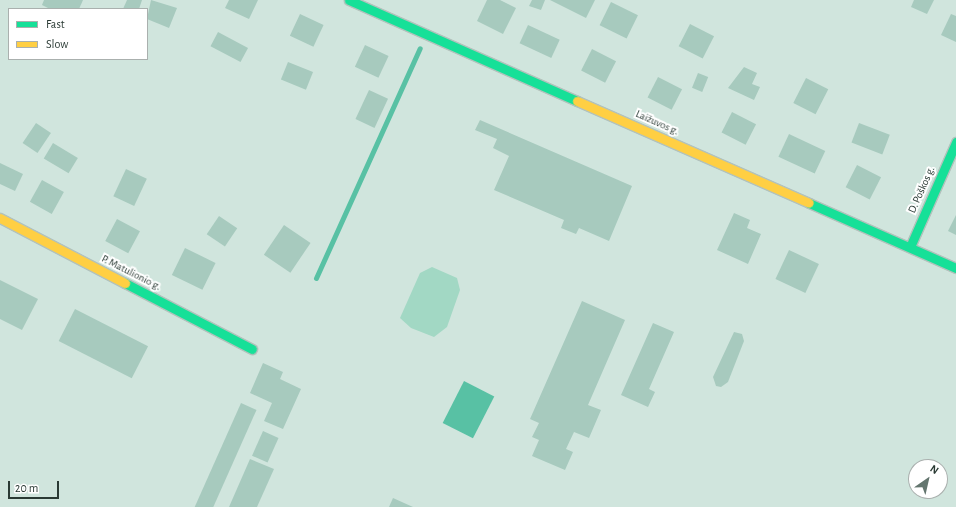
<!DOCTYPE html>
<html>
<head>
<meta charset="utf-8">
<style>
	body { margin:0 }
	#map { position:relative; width:956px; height:507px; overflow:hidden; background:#d0e5dd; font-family:"Alegreya Sans",sans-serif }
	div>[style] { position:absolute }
	.green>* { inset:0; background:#a2d8c4 }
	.water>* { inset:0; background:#58c1a4; transform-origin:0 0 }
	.stream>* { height:5px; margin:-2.5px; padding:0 2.5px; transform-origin:2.5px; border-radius:2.5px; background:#58c1a4 }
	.building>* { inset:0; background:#a7cabe; transform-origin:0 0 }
	.roads { filter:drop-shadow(1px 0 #b2c2bc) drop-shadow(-1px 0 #b2c2bc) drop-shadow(0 1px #b2c2bc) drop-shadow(0 -1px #b2c2bc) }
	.fast>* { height:9px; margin:-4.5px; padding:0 4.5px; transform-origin:4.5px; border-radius:4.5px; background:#16e098 }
	.slow>* { height:9px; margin:-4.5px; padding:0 4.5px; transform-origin:4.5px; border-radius:4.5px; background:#ffcf43 }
	span { translate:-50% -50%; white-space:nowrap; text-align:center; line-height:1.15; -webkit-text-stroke:4px #fff; paint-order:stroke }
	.street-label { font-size:11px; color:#2a3a34 }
	.legend { position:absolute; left:8px; top:8px; width:140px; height:52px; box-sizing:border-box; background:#fff; border:1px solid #aab0ae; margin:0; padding:5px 7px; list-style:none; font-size:12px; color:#2a3a34 }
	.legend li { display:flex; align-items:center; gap:8px; height:20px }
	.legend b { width:20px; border:1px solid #aab0ae }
	.north { position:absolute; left:908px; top:459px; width:40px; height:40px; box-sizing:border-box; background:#fff; border:1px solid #aab0ae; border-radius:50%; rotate:34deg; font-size:11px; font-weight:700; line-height:16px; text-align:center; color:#2a3a34 }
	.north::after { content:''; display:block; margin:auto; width:14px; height:18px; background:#64766f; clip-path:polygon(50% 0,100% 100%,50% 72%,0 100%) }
	.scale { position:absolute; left:8px; top:481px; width:51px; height:18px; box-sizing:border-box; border:2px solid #2a3a34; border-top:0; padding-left:5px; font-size:12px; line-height:14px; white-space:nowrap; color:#2a3a34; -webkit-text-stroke:3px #fff; paint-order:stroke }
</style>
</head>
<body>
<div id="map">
	<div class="green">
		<i style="clip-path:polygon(432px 267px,457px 278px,460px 290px,447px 327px,434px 337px,411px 328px,400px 318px,420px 273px)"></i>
	</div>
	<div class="water">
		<i style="left:464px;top:381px;width:34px;height:47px;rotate:27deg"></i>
	</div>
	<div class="stream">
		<i style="left:316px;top:278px;width:252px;rotate:-65.7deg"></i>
	</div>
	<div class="building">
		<i style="clip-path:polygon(44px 0,83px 0,79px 9px,50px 9px,42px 5px)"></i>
		<i style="clip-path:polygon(127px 0,142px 0,139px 9px,123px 9px)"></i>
		<i style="clip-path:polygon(151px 0,177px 8px,169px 28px,147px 19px)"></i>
		<i style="clip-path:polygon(229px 0,258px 0,249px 19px,225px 8px)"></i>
		<i style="clip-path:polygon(487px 0,500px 0,516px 8px,503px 34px,477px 21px)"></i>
		<i style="clip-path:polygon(532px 0,545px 0,541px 10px,529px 6px)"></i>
		<i style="clip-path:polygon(550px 0,595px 0,586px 18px)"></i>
		<i style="clip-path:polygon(914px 0,934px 0,927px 14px,911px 7px)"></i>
		<i style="left:611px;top:2px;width:30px;height:26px;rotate:26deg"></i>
		<i style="left:300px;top:14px;width:26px;height:24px;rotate:25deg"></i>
		<i style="clip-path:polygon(951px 14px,956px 16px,956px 42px,941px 35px)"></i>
		<i style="left:690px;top:24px;width:27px;height:25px;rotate:27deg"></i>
		<i style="left:528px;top:25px;width:35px;height:20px;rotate:25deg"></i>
		<i style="left:218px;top:32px;width:34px;height:16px;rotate:28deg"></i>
		<i style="left:365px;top:45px;width:26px;height:24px;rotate:25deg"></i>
		<i style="left:592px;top:49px;width:27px;height:24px;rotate:27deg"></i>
		<i style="left:288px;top:62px;width:27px;height:19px;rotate:22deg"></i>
		<i style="clip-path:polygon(744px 67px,757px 73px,752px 84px,760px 87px,754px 100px,728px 88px)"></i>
		<i style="left:698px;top:73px;width:11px;height:16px;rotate:22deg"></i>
		<i style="left:658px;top:77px;width:27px;height:23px;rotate:27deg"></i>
		<i style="left:806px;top:78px;width:25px;height:28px;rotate:27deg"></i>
		<i style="left:369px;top:90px;width:21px;height:32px;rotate:25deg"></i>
		<i style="left:732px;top:112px;width:27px;height:23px;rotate:27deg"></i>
		<i style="clip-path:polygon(480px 120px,632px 186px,609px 241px,579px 228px,576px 234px,561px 228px,564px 220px,494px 190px,509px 156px,493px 148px,497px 139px,475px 130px)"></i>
		<i style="left:36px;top:123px;width:18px;height:24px;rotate:34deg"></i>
		<i style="left:859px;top:123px;width:33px;height:21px;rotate:21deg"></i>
		<i style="left:789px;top:134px;width:40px;height:25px;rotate:25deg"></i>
		<i style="left:53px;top:143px;width:29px;height:18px;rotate:31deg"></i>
		<i style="clip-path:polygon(0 163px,23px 174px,15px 191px,0 184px)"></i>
		<i style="left:857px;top:165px;width:27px;height:25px;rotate:27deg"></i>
		<i style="left:126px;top:169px;width:23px;height:30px;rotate:25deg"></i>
		<i style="left:42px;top:180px;width:25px;height:25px;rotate:29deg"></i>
		<i style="clip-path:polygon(734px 213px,750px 220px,747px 228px,761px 234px,748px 264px,717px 250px)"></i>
		<i style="clip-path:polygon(956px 215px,956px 235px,948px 231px)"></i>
		<i style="left:219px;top:216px;width:22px;height:22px;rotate:34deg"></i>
		<i style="left:117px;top:219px;width:26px;height:25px;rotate:28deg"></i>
		<i style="left:284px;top:225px;width:32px;height:36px;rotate:34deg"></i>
		<i style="left:185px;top:248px;width:34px;height:30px;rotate:26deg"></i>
		<i style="left:789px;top:250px;width:33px;height:32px;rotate:25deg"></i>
		<i style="clip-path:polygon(0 280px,38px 299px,22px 330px,0 319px)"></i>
		<i style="clip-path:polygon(582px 301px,625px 320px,588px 405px,601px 410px,589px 438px,574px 432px,566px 449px,573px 452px,565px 470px,532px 456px,539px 440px,532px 437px,539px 423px,530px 419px)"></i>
		<i style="left:75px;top:309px;width:82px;height:36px;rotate:27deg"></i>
		<i style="clip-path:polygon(653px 323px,674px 332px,649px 389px,655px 392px,648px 407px,621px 395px)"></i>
		<i style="clip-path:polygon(734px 332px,742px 334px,744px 341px,728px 382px,721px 387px,716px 386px,713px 377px)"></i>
		<i style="clip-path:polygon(263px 363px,283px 372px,280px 379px,301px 389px,283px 429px,264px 421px,272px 403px,250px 393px)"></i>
		<i style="left:241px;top:403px;width:17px;height:114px;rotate:24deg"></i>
		<i style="left:263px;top:431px;width:17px;height:27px;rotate:24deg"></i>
		<i style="clip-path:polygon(250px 459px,274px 469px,257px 507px,229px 507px)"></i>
		<i style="clip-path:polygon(393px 498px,413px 507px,389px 507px)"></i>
	</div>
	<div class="roads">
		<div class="fast">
			<i style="left:349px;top:0;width:249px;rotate:23.9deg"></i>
			<i style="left:809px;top:203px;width:161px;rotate:23.9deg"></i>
			<i style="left:910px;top:247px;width:115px;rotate:-66.3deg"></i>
			<i style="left:125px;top:283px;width:143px;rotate:27.5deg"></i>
		</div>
		<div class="slow">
			<i style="left:577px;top:101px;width:253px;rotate:23.7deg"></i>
			<i style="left:0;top:218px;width:141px;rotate:27.5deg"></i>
		</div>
	</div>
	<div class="street-label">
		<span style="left:657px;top:123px;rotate:24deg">Laižuvos g.</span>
		<span style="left:922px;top:190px;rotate:-66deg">D. Poškos g.</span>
		<span style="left:131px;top:273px;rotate:27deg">P. Matulionio g.</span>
	</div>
	<ul class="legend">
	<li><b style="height:5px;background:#16e098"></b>Fast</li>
	<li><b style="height:5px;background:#ffcf43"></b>Slow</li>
	</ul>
	<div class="north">N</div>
	<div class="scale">20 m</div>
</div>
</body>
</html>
